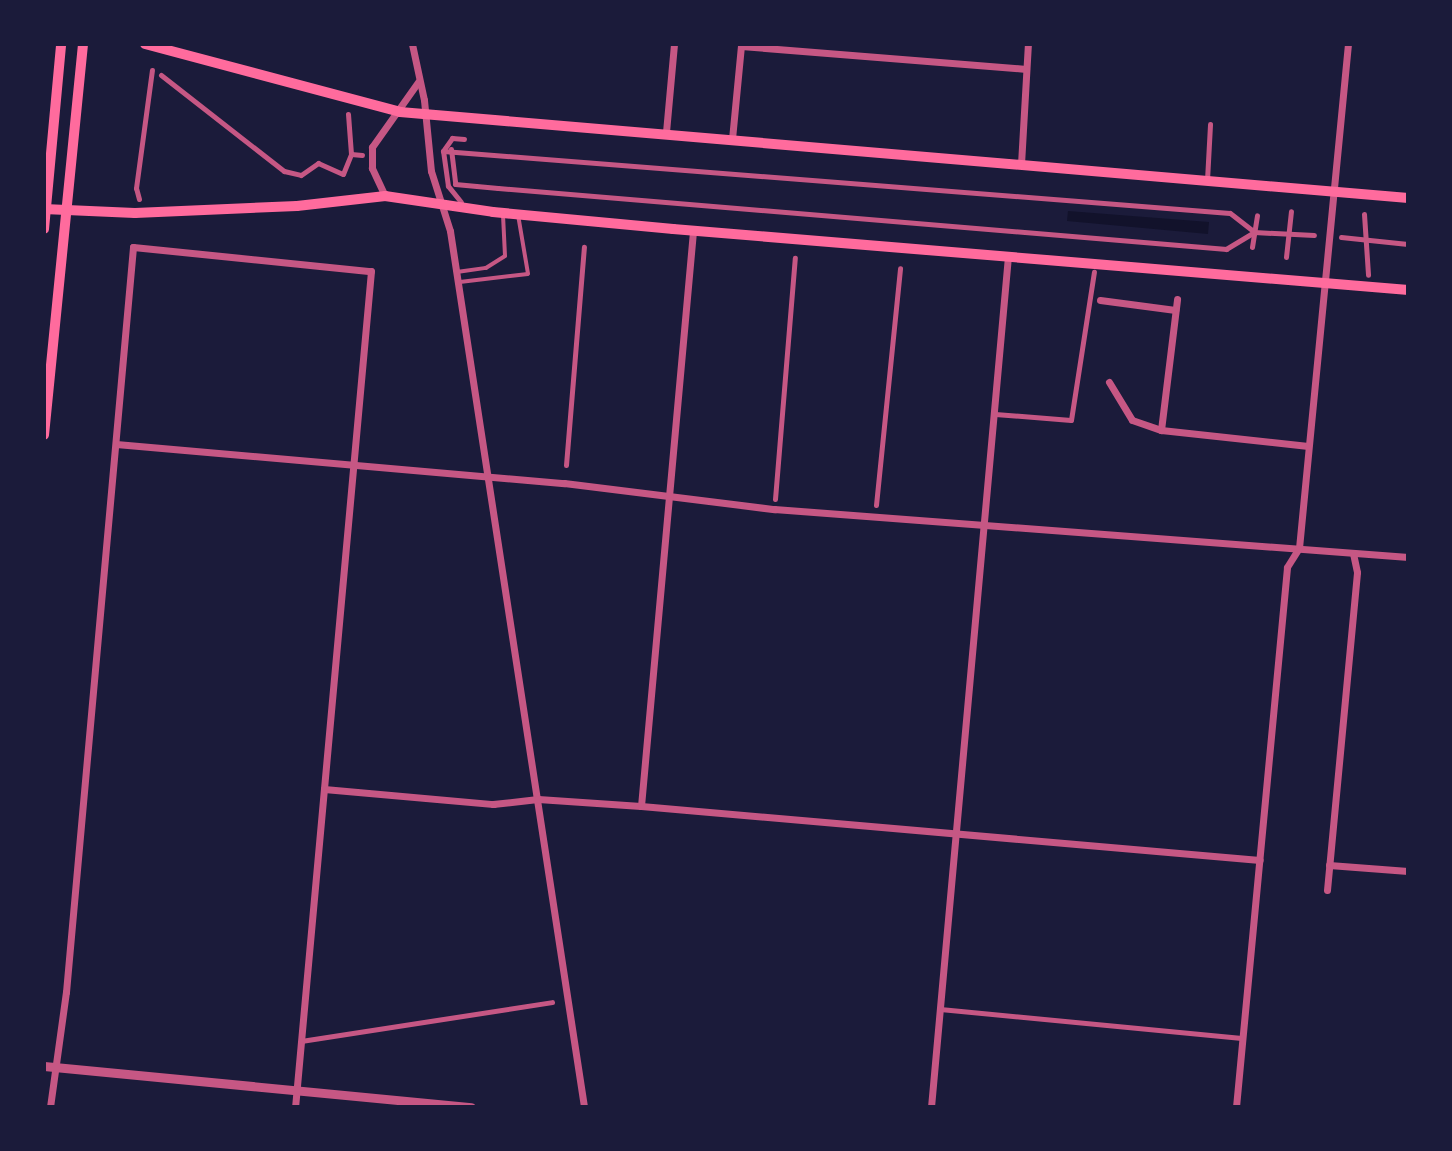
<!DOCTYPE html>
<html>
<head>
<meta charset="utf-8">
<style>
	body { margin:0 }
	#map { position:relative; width:1452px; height:1151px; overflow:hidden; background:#1b1b3a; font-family:Lora,serif }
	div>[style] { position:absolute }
	.water>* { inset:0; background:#12122b }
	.service>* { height:3.5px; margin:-1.75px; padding:0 1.75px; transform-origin:1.75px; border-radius:1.75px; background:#c65784 }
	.pedestrian>* { height:5px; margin:-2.5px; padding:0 2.5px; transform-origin:2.5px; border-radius:2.5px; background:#c65784 }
	.minor>* { height:7px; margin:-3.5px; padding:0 3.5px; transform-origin:3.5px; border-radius:3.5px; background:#c65784 }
	.tertiary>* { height:9px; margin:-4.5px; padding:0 4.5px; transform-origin:4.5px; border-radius:4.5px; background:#c65784 }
	.secondary>* { height:10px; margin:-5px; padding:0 5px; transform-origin:5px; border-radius:5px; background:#ff6b9d }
	.primary>* { height:10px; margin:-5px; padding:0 5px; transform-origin:5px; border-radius:5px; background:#ff6b9d }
	.trunk>* { height:10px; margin:-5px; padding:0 5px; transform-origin:5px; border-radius:5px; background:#ff6b9d }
	span { translate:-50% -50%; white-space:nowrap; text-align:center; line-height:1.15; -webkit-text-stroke:5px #1b1b3a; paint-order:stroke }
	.frame { position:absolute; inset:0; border:46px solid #1b1b3a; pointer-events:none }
</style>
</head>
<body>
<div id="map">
	<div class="water">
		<i style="clip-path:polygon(1068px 211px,1209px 222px,1208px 234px,1067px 221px)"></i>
	</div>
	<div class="service">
		<i style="left:457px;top:272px;width:29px;rotate:-8deg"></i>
		<i style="left:486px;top:268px;width:22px;rotate:-32deg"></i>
		<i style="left:505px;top:256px;width:41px;rotate:-92.8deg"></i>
		<i style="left:460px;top:282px;width:68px;rotate:-6.7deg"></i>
		<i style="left:528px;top:274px;width:60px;rotate:-99.6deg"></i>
	</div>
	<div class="pedestrian">
		<i style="left:161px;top:75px;width:156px;rotate:38deg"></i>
		<i style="left:284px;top:171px;width:17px;rotate:13deg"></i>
		<i style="left:301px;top:175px;width:21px;rotate:-35deg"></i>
		<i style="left:318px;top:163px;width:27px;rotate:24deg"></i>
		<i style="left:343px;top:174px;width:22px;rotate:-68deg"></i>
		<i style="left:351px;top:154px;width:11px;rotate:5deg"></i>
		<i style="left:348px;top:114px;width:40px;rotate:85.7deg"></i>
		<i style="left:451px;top:149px;width:35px;rotate:83deg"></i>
		<i style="left:455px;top:184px;width:43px;rotate:5.3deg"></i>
		<i style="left:498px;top:188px;width:731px;rotate:4.79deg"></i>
		<i style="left:1226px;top:249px;width:33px;rotate:-31deg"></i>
		<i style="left:443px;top:151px;width:789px;rotate:4.5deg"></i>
		<i style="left:1230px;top:213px;width:31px;rotate:38deg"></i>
		<i style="left:1254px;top:232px;width:60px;rotate:2.9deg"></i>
		<i style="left:1207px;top:180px;width:56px;rotate:-86.9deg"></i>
		<i style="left:139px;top:199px;width:11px;rotate:-105deg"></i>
		<i style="left:136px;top:188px;width:119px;rotate:-82.3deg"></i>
		<i style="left:461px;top:202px;width:21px;rotate:-129deg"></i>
		<i style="left:448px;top:186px;width:35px;rotate:-98deg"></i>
		<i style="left:443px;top:151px;width:16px;rotate:-55deg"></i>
		<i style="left:452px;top:138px;width:12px;rotate:5deg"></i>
		<i style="left:1364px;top:214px;width:61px;rotate:86.2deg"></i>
		<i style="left:1341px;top:237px;width:67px;rotate:6deg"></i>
		<i style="left:1252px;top:247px;width:32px;rotate:-81deg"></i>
		<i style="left:1286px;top:257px;width:46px;rotate:-83.8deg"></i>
		<i style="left:995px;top:414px;width:76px;rotate:4.5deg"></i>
		<i style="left:1071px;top:420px;width:150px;rotate:-81.2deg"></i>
		<i style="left:566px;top:465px;width:219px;rotate:-85.3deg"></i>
		<i style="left:775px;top:499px;width:242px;rotate:-85.3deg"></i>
		<i style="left:876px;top:505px;width:238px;rotate:-84.2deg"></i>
		<i style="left:940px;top:1009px;width:303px;rotate:5.5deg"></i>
		<i style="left:301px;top:1041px;width:254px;rotate:-8.8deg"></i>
	</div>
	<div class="minor">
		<i style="left:412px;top:44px;width:57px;rotate:77.9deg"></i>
		<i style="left:424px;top:100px;width:71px;rotate:84.4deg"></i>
		<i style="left:431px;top:171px;width:63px;rotate:72.4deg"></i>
		<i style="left:450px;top:231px;width:886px;rotate:81.3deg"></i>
		<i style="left:666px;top:132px;width:88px;rotate:-84.8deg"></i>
		<i style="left:732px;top:139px;width:93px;rotate:-84.5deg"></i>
		<i style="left:741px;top:46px;width:286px;rotate:4.6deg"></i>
		<i style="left:1021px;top:164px;width:120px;rotate:-86.7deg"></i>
		<i style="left:385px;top:196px;width:31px;rotate:-115deg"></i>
		<i style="left:372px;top:168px;width:21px;rotate:-90deg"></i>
		<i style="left:372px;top:147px;width:80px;rotate:-54.7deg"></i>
		<i style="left:1100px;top:300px;width:76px;rotate:7.6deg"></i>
		<i style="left:1109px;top:382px;width:44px;rotate:58.8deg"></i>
		<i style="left:1132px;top:420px;width:31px;rotate:19deg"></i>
		<i style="left:1161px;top:430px;width:148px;rotate:6.2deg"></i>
		<i style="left:1161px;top:430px;width:132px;rotate:-83deg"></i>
		<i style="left:116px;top:444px;width:450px;rotate:5deg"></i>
		<i style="left:564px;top:483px;width:212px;rotate:7.1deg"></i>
		<i style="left:774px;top:509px;width:636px;rotate:4.33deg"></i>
		<i style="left:324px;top:789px;width:170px;rotate:5.1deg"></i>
		<i style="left:493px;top:804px;width:45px;rotate:-6.3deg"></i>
		<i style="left:538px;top:799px;width:103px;rotate:3.9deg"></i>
		<i style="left:641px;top:806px;width:621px;rotate:4.99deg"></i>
		<i style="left:641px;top:806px;width:577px;rotate:-84.83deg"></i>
		<i style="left:1329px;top:865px;width:79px;rotate:4.3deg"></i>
		<i style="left:1327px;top:890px;width:319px;rotate:-84.6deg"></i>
		<i style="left:1357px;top:572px;width:19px;rotate:-102deg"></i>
		<i style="left:50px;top:1107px;width:116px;rotate:-82.1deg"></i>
		<i style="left:66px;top:992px;width:748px;rotate:-84.86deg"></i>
		<i style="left:133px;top:247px;width:239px;rotate:5.8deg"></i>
		<i style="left:371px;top:271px;width:839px;rotate:95.19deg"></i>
		<i style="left:931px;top:1107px;width:854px;rotate:-84.83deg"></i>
		<i style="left:1236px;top:1107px;width:542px;rotate:-84.6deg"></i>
		<i style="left:1287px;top:567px;width:22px;rotate:-58deg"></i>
		<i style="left:1299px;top:548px;width:506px;rotate:-84.45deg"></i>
	</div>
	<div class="tertiary">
		<i style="left:44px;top:1066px;width:429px;rotate:5.5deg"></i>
	</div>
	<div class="secondary">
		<i style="left:145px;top:44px;width:264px;rotate:14.9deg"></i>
		<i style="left:400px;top:112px;width:1012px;rotate:4.88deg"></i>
		<i style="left:44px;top:209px;width:91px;rotate:2.5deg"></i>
		<i style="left:135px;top:213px;width:162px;rotate:-2.5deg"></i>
		<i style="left:297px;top:206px;width:89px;rotate:-6.5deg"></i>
		<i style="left:385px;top:196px;width:109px;rotate:8.4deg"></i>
		<i style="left:493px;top:212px;width:181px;rotate:5.4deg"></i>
		<i style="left:673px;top:229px;width:738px;rotate:4.74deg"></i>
	</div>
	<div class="primary">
		<i style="left:44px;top:435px;width:393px;rotate:-84.3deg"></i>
	</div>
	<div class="trunk">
		<i style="left:44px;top:229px;width:186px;rotate:-84.7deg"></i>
	</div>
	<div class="frame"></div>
</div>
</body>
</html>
